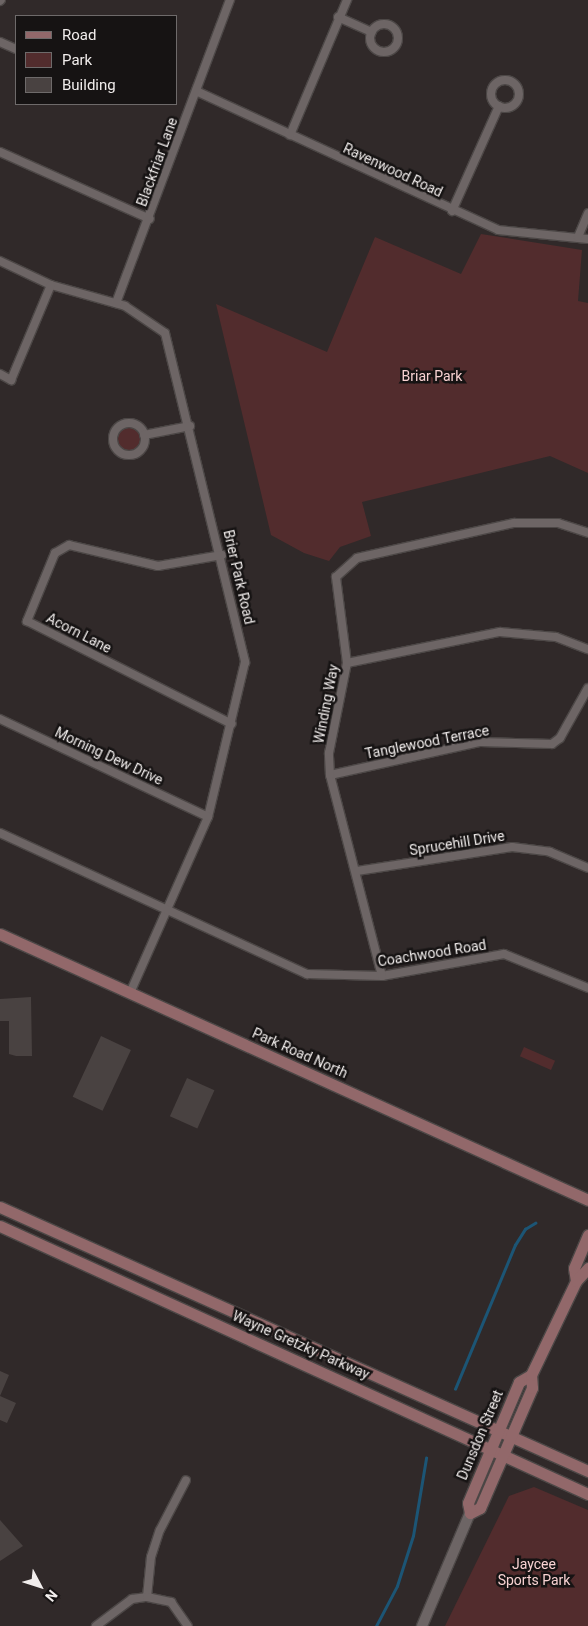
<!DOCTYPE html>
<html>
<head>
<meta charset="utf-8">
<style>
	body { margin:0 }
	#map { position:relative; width:588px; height:1626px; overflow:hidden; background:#302929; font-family:Roboto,sans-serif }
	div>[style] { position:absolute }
	.green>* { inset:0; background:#522c2d; transform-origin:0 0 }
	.round { border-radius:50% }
	.stream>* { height:2.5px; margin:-1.25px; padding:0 1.25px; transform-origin:1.25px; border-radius:1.25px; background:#1c5575 }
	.building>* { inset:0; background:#494241; transform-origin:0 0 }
	.roads { filter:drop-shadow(1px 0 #4c4746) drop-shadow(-1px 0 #4c4746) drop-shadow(0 1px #4c4746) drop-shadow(0 -1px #4c4746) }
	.minor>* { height:8px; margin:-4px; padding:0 4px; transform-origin:4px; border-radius:4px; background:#6d6565 }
	.minor>.ring { margin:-4px; padding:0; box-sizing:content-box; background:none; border:8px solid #6d6565; border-radius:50% }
	.tertiary>* { height:10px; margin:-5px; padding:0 5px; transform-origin:5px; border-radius:5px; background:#6d6565 }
	.secondary>* { height:11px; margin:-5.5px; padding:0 5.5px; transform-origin:5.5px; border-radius:5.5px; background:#92686a }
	span { translate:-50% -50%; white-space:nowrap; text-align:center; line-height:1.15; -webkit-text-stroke:5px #161313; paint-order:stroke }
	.street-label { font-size:14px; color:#f1edec }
	.park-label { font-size:14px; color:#f8d2d2 }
	.legend { position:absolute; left:15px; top:15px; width:162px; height:90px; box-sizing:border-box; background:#161313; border:1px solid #6e6a6a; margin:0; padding:6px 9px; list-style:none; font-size:15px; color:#f1edec }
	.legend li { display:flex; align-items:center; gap:10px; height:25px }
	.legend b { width:25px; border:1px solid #6e6a6a }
	.north { position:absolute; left:15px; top:1561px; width:50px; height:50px; -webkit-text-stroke:4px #161313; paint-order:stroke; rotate:130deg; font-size:14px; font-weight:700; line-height:20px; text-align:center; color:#f1edec }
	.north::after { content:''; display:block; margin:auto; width:18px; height:22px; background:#f1edec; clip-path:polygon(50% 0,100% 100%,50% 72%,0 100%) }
</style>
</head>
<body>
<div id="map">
	<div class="green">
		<i style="clip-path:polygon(481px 234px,582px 250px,578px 301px,588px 303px,588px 473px,550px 456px,362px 502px,371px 536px,340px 547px,329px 561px,304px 553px,271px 535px,216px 304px,327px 352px,375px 237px,461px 274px)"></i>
		<i class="round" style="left:117px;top:427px;width:24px;height:24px"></i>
		<i style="left:524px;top:1047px;width:34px;height:10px;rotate:24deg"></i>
		<i style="clip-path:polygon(534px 1487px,588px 1510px,588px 1626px,445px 1626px,509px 1496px)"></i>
	</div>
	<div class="stream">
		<i style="left:455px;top:1389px;width:156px;rotate:-67.4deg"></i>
		<i style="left:515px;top:1245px;width:19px;rotate:-58deg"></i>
		<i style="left:525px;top:1229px;width:12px;rotate:-31deg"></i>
		<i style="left:376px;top:1626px;width:45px;rotate:-62.3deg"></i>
		<i style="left:397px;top:1586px;width:52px;rotate:-72.3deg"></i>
		<i style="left:413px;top:1536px;width:79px;rotate:-80.5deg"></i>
	</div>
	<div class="building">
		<i style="clip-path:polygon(31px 997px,32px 1056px,16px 1056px,9px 1054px,9px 1021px,0 1021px,0 999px)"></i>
		<i style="left:101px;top:1036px;width:33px;height:67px;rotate:25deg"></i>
		<i style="left:187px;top:1078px;width:30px;height:42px;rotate:24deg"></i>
		<i style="clip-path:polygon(0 1371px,9px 1375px,0 1396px,16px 1403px,7px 1423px,0 1420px)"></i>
		<i style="clip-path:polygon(0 1520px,23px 1546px,0 1561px)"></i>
	</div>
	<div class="roads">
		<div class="minor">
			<i style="left:0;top:1px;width:1px;rotate:-45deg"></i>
			<i style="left:338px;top:17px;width:37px;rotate:24deg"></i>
			<i class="ring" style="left:370px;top:24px;width:20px;height:20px"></i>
			<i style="left:0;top:42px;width:17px;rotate:24deg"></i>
			<i class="ring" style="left:491px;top:80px;width:20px;height:20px"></i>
			<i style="left:196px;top:91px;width:332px;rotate:24.7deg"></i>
			<i style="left:498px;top:230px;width:90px;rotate:5.7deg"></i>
			<i style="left:290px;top:135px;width:147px;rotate:-67.1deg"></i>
			<i style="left:0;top:152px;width:164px;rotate:24.1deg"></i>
			<i style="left:452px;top:211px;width:115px;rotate:-65.9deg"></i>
			<i style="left:578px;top:237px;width:26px;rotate:-67deg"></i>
			<i style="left:0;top:261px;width:56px;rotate:25.2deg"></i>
			<i style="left:51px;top:285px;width:77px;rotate:15.8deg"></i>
			<i style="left:125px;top:306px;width:48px;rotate:34deg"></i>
			<i style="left:165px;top:333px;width:339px;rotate:76.3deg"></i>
			<i style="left:245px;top:662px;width:159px;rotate:103.4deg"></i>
			<i style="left:208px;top:817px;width:193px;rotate:113.9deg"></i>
			<i style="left:116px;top:303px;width:324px;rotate:-69.4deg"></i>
			<i style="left:0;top:374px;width:13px;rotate:29deg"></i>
			<i style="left:11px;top:380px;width:103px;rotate:-67.2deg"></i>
			<i class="ring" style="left:113px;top:423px;width:24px;height:24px"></i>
			<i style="left:144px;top:435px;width:47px;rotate:-11.1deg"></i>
			<i style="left:222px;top:555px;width:65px;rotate:170.2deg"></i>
			<i style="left:158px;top:566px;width:91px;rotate:-166.7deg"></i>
			<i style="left:69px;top:545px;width:16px;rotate:150deg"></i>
			<i style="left:55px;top:553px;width:74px;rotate:112.4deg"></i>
			<i style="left:27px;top:621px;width:229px;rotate:26.7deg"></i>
			<i style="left:347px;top:663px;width:156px;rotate:-11.5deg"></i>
			<i style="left:500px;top:632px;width:56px;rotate:5.1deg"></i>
			<i style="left:556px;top:637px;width:34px;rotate:21deg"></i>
			<i style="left:0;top:719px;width:230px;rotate:25.2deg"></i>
			<i style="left:330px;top:775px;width:154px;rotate:-12.4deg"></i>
			<i style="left:480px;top:742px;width:72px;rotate:1.6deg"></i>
			<i style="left:552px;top:744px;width:10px;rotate:-37deg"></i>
			<i style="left:560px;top:738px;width:57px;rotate:-60.8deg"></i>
			<i style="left:0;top:833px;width:338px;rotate:24.7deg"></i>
			<i style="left:307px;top:974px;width:75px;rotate:1.5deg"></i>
			<i style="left:382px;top:976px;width:124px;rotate:-10.2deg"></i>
			<i style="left:504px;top:954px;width:91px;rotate:22deg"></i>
			<i style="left:357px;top:871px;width:157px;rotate:-8.8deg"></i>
			<i style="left:512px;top:847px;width:38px;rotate:7deg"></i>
			<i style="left:550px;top:852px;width:41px;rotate:22.8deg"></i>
			<i style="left:382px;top:976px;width:208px;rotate:-104.5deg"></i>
			<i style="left:330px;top:775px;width:22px;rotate:-93deg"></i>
			<i style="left:329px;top:753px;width:92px;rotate:-78.7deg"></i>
			<i style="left:347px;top:663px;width:87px;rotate:-97.3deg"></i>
			<i style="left:336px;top:577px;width:28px;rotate:-42deg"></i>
			<i style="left:357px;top:558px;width:161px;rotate:-12.6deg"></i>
			<i style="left:514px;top:523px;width:44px"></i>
			<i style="left:558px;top:523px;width:32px;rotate:18deg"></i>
			<i style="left:147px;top:1597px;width:40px;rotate:-84.3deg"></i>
			<i style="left:151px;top:1557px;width:28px;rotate:-72deg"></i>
			<i style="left:160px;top:1530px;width:56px;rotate:-62.5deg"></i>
			<i style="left:96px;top:1626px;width:45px;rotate:-36.9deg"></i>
			<i style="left:132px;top:1599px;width:15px;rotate:-8deg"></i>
			<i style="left:147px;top:1597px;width:25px;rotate:12deg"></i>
			<i style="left:171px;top:1602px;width:29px;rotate:55deg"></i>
		</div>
		<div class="tertiary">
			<i style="left:422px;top:1626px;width:123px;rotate:-67deg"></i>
		</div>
		<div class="secondary">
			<i style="left:0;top:934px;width:645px;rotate:24.34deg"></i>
			<i style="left:0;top:1207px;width:645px;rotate:24.18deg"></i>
			<i style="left:0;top:1226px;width:646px;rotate:24.5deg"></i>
			<i style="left:576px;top:1281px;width:13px;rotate:-99deg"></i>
			<i style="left:574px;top:1268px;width:36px;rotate:-67deg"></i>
			<i style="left:531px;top:1375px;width:14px;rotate:150deg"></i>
			<i style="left:519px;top:1382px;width:131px;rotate:112.9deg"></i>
			<i style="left:468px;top:1503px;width:10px;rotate:79deg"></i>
			<i style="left:470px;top:1513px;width:11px;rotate:-27deg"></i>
			<i style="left:480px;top:1508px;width:131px;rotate:-66.6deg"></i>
			<i style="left:532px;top:1388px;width:13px;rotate:-94deg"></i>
			<i style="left:531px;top:1375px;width:104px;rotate:-64.4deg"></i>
			<i style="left:576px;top:1281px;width:18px;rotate:-47deg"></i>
		</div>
	</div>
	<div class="street-label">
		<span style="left:157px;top:162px;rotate:-70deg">Blackfriar Lane</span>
		<span style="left:393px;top:170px;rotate:25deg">Ravenwood Road</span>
		<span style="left:239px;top:577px;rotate:77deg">Brier Park Road</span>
		<span style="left:79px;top:633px;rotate:27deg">Acorn Lane</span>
		<span style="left:326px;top:704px;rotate:-79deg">Winding Way</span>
		<span style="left:427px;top:742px;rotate:-11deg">Tanglewood Terrace</span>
		<span style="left:109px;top:756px;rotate:25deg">Morning Dew Drive</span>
		<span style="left:457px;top:843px;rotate:-9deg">Sprucehill Drive</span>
		<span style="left:432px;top:953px;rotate:-9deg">Coachwood Road</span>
		<span style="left:300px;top:1053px;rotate:24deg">Park Road North</span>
		<span style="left:301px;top:1345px;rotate:24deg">Wayne Gretzky Parkway</span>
		<span style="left:480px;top:1435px;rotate:-67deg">Dunsdon Street</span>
	</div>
	<div class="park-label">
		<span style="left:432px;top:376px">Briar Park</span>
		<span style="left:534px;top:1572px">Jaycee<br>Sports Park</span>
	</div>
	<ul class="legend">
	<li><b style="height:6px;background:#92686a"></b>Road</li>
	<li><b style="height:14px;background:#522c2d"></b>Park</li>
	<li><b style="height:14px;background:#494241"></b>Building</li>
	</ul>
	<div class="north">N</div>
</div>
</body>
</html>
